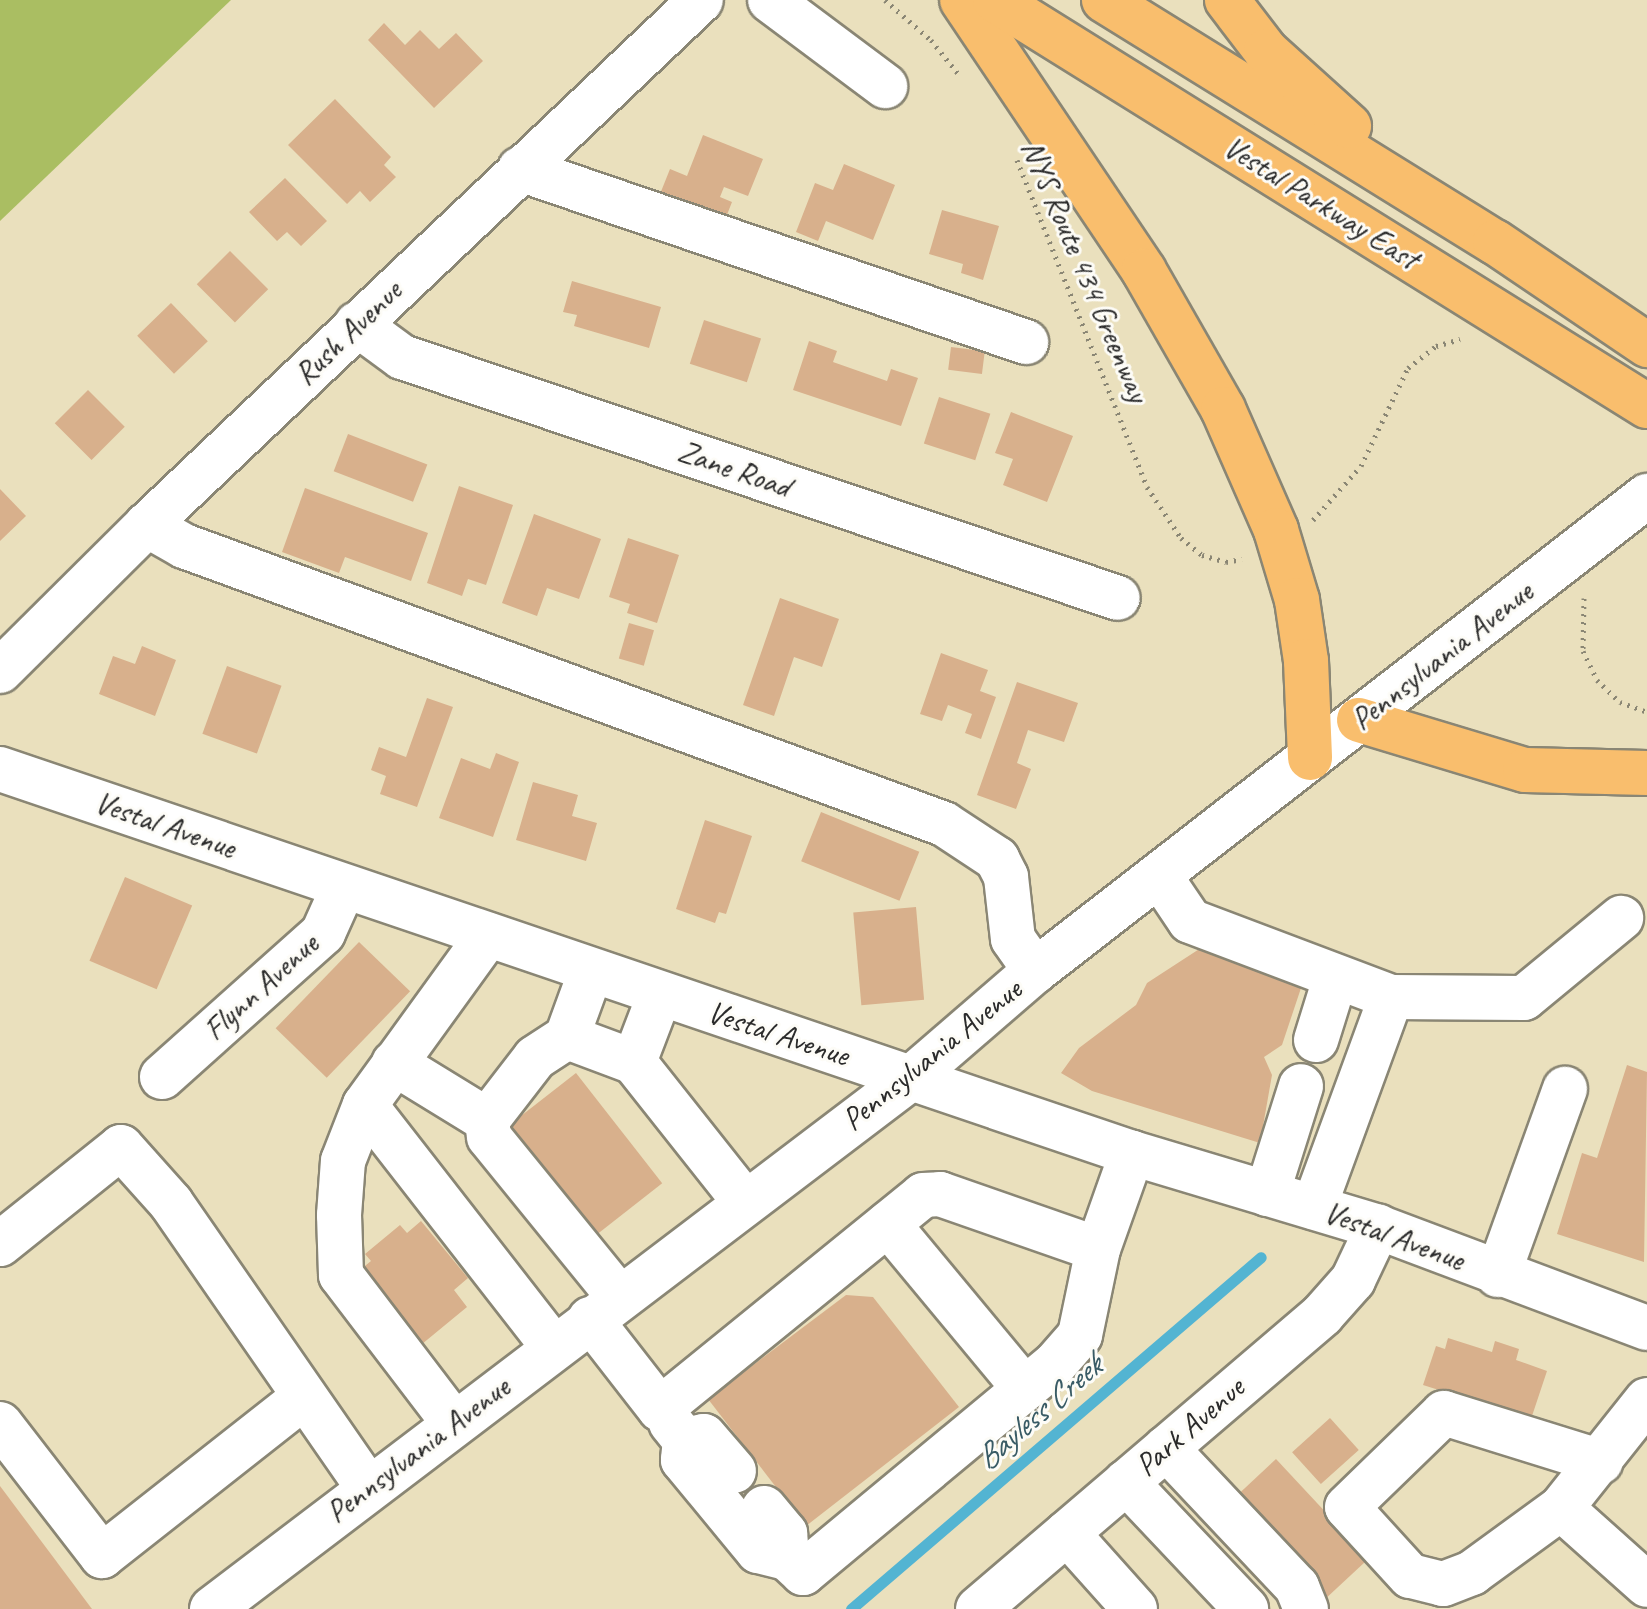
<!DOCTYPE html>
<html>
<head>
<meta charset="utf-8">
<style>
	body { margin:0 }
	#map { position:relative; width:1647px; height:1609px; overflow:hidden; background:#eae0bd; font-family:Caveat,sans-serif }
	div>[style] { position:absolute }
	.green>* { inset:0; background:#aabe62 }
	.stream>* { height:11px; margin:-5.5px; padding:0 5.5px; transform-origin:5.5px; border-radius:5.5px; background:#53b4d2 }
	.building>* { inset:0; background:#d8b08c; transform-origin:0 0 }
	.path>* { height:5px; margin-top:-2.5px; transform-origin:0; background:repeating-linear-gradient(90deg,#8a8674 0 2px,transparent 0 8px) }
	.roads { filter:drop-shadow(2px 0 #8a8674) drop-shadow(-2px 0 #8a8674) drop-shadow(0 2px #8a8674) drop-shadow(0 -2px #8a8674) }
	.minor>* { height:44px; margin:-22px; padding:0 22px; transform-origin:22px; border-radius:22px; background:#fff }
	.major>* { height:44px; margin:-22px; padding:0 22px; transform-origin:22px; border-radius:22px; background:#f9be6d }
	span { translate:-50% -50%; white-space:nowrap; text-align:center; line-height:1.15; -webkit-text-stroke:6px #fdfcf7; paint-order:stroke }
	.street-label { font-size:32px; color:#2b2b2b }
	.water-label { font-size:34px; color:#395b65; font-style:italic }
</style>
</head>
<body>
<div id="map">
	<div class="green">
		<i style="clip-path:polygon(0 0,231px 0,0 221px)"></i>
	</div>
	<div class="stream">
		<i style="left:851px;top:1609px;width:540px;rotate:-40.65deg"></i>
	</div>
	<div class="building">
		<i style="clip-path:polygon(384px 23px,405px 45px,420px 30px,439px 49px,456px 33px,483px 61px,434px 108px,368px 40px)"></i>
		<i style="clip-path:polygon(335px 99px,391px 157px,384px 165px,396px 177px,370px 202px,360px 191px,347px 204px,288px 145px)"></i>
		<i style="clip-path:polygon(703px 135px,763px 159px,748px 196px,724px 187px,720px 197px,732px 202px,721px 230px,656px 204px,670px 169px,687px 176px)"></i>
		<i style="clip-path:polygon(844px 164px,895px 185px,873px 240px,826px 221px,818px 241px,796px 232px,815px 183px,833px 190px)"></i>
		<i style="clip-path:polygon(285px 178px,327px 221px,301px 246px,287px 232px,277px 241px,249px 212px)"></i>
		<i style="clip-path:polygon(942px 210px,999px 226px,983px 280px,961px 273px,963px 264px,929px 254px)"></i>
		<i style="left:230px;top:251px;width:54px;height:47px;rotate:45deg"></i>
		<i style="clip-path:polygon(572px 281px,661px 307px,649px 348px,574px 326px,577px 315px,563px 312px)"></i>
		<i style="left:171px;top:303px;width:53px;height:47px;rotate:46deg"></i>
		<i style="left:704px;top:320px;width:60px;height:46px;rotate:18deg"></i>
		<i style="clip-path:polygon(809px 341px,837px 351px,833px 362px,887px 381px,891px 369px,918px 378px,901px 426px,793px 390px)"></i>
		<i style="left:951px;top:347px;width:34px;height:23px;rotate:7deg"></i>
		<i style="left:88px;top:390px;width:52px;height:47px;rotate:45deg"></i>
		<i style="left:939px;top:397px;width:54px;height:49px;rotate:18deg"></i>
		<i style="clip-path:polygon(1011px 412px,1073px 436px,1047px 502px,1003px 485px,1013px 459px,995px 453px)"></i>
		<i style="left:348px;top:434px;width:85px;height:40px;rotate:21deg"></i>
		<i style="clip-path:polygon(459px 486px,513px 505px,486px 585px,468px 579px,462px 596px,427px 583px)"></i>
		<i style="clip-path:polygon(305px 488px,428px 533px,411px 581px,345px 557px,339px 573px,282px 552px)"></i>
		<i style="clip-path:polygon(0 489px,26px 516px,0 541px)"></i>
		<i style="clip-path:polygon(534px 514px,601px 539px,579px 599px,547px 588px,537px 616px,502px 603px)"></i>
		<i style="clip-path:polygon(628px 538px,679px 555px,657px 623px,627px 613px,630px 604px,609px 597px)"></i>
		<i style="clip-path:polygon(780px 598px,839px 619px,822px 667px,794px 657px,774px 716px,743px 705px)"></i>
		<i style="left:629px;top:623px;width:26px;height:37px;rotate:16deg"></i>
		<i style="clip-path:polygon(142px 646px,176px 660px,155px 716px,99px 694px,113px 656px,135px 664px)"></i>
		<i style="clip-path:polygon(941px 653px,988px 670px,980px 691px,996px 697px,981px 739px,965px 733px,972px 714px,948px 705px,942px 721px,920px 714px)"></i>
		<i style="left:227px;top:666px;width:58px;height:72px;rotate:20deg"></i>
		<i style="clip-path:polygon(1017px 682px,1078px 703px,1064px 742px,1028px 730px,1017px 763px,1031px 769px,1016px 809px,977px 795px)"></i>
		<i style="clip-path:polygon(427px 698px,453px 707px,417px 807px,380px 794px,386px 776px,371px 770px,379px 747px,406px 757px)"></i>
		<i style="clip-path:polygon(496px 753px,519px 762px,493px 837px,439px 818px,461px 758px,490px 769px)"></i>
		<i style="clip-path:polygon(533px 782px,578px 795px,572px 816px,597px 823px,586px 861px,516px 840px)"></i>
		<i style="left:821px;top:812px;width:106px;height:53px;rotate:22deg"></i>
		<i style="clip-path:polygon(705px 820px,752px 836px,726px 914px,719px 912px,715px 923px,676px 909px)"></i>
		<i style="left:125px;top:877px;width:73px;height:91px;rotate:23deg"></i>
		<i style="left:916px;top:907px;width:93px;height:63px;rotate:85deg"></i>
		<i style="left:359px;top:942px;width:71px;height:120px;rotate:44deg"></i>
		<i style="clip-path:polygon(1207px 944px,1303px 982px,1282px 1045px,1264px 1057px,1272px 1075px,1260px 1143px,1092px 1091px,1061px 1073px,1079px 1048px,1136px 1005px,1147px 983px)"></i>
		<i style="clip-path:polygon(1627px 1065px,1647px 1072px,1644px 1262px,1557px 1234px,1582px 1153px,1597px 1158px)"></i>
		<i style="left:576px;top:1073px;width:140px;height:85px;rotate:52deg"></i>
		<i style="clip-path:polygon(421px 1221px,468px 1278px,454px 1290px,467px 1307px,416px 1349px,355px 1274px,371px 1261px,365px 1254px,400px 1225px,407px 1233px)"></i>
		<i style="clip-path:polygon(846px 1295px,873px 1297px,959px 1407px,806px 1526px,708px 1399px)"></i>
		<i style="clip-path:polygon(1448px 1338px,1492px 1352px,1495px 1341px,1519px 1349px,1516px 1360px,1547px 1371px,1531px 1419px,1423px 1385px,1436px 1346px,1445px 1349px)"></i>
		<i style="left:1330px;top:1418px;width:43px;height:51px;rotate:48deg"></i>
		<i style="left:1276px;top:1459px;width:136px;height:64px;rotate:47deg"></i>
		<i style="clip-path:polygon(0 1486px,92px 1609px,0 1609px)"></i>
	</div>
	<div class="path">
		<i style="left:885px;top:0;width:61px;rotate:41deg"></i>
		<i style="left:931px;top:40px;width:46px;rotate:51.1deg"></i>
		<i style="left:1017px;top:160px;width:352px;rotate:68.3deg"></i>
		<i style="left:1147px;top:487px;width:61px;rotate:56.3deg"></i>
		<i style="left:1181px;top:538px;width:27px;rotate:39deg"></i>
		<i style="left:1202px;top:555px;width:25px;rotate:16deg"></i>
		<i style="left:1226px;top:562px;width:16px;rotate:-11deg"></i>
		<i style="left:1313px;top:520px;width:72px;rotate:-48.4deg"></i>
		<i style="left:1361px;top:466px;width:109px;rotate:-64.4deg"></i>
		<i style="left:1408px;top:368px;width:36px;rotate:-38deg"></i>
		<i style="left:1436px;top:346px;width:25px;rotate:-16deg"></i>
		<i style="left:1584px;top:598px;width:53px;rotate:91.1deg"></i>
		<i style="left:1583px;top:651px;width:32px;rotate:64deg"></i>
		<i style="left:1597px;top:680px;width:32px;rotate:44deg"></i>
		<i style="left:1620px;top:702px;width:29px;rotate:20deg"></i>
	</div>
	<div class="roads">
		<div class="minor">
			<i style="left:770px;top:0;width:144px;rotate:36.8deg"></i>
			<i style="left:520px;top:169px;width:535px;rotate:18.88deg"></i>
			<i style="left:357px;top:324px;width:56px;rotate:36.3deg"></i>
			<i style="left:402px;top:357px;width:755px;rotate:18.6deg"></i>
			<i style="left:147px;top:525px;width:43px;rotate:29.6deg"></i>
			<i style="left:184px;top:546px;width:809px;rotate:20.09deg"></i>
			<i style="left:944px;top:824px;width:64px;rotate:33.4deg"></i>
			<i style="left:997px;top:859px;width:20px;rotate:63deg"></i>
			<i style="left:1006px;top:877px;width:62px;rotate:83.6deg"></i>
			<i style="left:1013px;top:939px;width:39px;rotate:55deg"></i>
			<i style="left:0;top:671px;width:207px;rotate:-44.8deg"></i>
			<i style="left:147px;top:525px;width:763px;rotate:-43.46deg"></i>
			<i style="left:0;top:769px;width:1195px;rotate:18.74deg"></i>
			<i style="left:1132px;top:1153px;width:257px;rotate:16.7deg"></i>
			<i style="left:1378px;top:1227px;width:287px;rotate:20.6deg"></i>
			<i style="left:1159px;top:875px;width:55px;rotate:56deg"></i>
			<i style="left:1190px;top:921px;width:215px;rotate:20.7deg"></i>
			<i style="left:1391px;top:997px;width:224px;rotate:110.1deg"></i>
			<i style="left:591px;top:971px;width:70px;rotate:110deg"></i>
			<i style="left:567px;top:1037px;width:38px;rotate:147deg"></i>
			<i style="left:535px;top:1058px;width:78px;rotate:127.7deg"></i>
			<i style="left:487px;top:1120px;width:17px;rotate:83deg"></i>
			<i style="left:489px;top:1137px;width:205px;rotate:50.9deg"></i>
			<i style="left:660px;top:994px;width:73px;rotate:110.9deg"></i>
			<i style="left:634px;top:1062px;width:177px;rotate:51.6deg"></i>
			<i style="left:1391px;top:997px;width:133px;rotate:0.4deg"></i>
			<i style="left:1524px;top:998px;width:126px;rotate:-39.5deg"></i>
			<i style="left:567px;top:1037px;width:72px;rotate:20.5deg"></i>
			<i style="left:1316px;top:1040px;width:64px;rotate:-72.7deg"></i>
			<i style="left:394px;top:1063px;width:109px;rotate:31.5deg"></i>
			<i style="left:162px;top:1077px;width:216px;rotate:-41.8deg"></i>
			<i style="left:323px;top:933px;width:51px;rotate:-65.9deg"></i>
			<i style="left:365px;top:1105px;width:308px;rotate:52.1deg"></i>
			<i style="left:1267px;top:1194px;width:113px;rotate:-72.5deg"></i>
			<i style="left:888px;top:1224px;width:214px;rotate:50.3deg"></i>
			<i style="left:0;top:1244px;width:155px;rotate:-38.7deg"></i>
			<i style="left:121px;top:1147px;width:75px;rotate:48.2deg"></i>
			<i style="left:171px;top:1203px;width:346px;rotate:55.3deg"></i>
			<i style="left:1498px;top:1275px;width:198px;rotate:-70.2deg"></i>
			<i style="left:590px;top:1319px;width:114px;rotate:52.1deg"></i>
			<i style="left:660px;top:1409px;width:339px;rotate:-39.1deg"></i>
			<i style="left:923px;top:1195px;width:17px;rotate:-3deg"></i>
			<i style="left:940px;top:1194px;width:167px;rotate:19.2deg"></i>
			<i style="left:1098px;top:1249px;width:102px;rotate:-70.5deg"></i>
			<i style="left:1647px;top:1400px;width:138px;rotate:128.5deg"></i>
			<i style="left:1561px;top:1508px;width:115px;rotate:41.8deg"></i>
			<i style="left:453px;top:1422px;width:185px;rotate:-127.3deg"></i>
			<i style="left:341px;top:1275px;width:60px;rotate:-91.9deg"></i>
			<i style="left:339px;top:1215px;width:54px;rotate:-85.8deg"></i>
			<i style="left:343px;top:1161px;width:60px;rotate:-68.6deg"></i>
			<i style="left:365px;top:1105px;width:210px;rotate:-54.1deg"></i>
			<i style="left:671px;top:1423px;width:22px;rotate:51deg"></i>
			<i style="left:685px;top:1440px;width:19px;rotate:-12deg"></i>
			<i style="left:704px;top:1436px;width:46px;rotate:49.4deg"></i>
			<i style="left:0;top:1424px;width:167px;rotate:52.3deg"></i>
			<i style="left:102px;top:1556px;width:257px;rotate:-38.2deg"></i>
			<i style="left:685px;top:1440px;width:20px;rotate:96deg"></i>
			<i style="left:683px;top:1460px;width:118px;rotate:50.5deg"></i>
			<i style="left:758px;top:1551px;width:30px;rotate:14deg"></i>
			<i style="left:1166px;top:1448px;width:191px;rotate:46.7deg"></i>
			<i style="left:1297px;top:1587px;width:24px;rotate:68deg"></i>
			<i style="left:1126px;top:1482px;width:175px;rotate:46.6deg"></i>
			<i style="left:764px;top:1508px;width:33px;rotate:50deg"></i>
			<i style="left:785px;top:1533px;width:25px;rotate:85deg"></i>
			<i style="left:787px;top:1558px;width:22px;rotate:43deg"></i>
			<i style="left:803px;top:1573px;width:327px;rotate:-39.7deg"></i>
			<i style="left:1055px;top:1364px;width:38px;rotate:-49deg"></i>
			<i style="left:1080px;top:1335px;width:88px;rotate:-78.2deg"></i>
			<i style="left:1561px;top:1508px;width:110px;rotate:143.9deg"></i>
			<i style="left:1472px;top:1573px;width:31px;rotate:159deg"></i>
			<i style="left:1443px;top:1584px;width:34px;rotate:-166deg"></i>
			<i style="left:1410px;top:1576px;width:93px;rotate:-132.4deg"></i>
			<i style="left:1347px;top:1507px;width:135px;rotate:-44.1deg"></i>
			<i style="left:1444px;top:1413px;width:164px;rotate:17.3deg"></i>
			<i style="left:1067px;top:1533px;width:102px;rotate:48.2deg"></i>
			<i style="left:212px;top:1609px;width:878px;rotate:-37.22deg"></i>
			<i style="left:911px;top:1078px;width:164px;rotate:-40.8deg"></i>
			<i style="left:1035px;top:971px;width:775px;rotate:-37.82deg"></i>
			<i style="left:978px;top:1609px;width:453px;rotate:-40.5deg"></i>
			<i style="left:1322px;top:1315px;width:47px;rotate:-48.5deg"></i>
			<i style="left:1353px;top:1280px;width:59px;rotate:-64.7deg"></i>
		</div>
		<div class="major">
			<i style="left:962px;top:0;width:326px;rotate:56.1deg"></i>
			<i style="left:1144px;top:271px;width:159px;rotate:60.2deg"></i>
			<i style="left:1223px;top:409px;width:132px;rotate:66.3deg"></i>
			<i style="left:1276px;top:530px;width:73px;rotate:73.3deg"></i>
			<i style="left:1297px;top:600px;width:62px;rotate:81.6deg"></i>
			<i style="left:1306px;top:661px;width:97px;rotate:87.6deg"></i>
			<i style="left:995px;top:0;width:768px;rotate:31.91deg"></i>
			<i style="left:1104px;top:0;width:460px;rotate:31.8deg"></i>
			<i style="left:1495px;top:242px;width:184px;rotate:34.1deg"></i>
			<i style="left:1227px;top:0;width:64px;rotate:52.6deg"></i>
			<i style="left:1266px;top:51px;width:112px;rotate:42.1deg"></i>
			<i style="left:1359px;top:720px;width:173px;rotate:16.8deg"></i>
			<i style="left:1525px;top:770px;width:122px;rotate:1.4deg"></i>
		</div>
	</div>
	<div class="street-label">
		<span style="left:1321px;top:203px;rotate:32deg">Vestal Parkway East</span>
		<span style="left:1085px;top:271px;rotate:67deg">NYS Route 434 Greenway</span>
		<span style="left:348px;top:333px;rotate:-44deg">Rush Avenue</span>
		<span style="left:734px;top:469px;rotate:19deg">Zane Road</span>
		<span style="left:1442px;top:656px;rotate:-38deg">Pennsylvania Avenue</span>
		<span style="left:165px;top:825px;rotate:19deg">Vestal Avenue</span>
		<span style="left:261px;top:987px;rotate:-42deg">Flynn Avenue</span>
		<span style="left:778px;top:1034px;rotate:18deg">Vestal Avenue</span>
		<span style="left:932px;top:1055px;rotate:-39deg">Pennsylvania Avenue</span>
		<span style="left:1394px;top:1236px;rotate:20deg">Vestal Avenue</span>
		<span style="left:1190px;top:1427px;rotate:-41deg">Park Avenue</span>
		<span style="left:418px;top:1450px;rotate:-37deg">Pennsylvania Avenue</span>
	</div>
	<div class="water-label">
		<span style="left:1038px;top:1412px;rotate:-41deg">Bayless Creek</span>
	</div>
</div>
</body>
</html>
